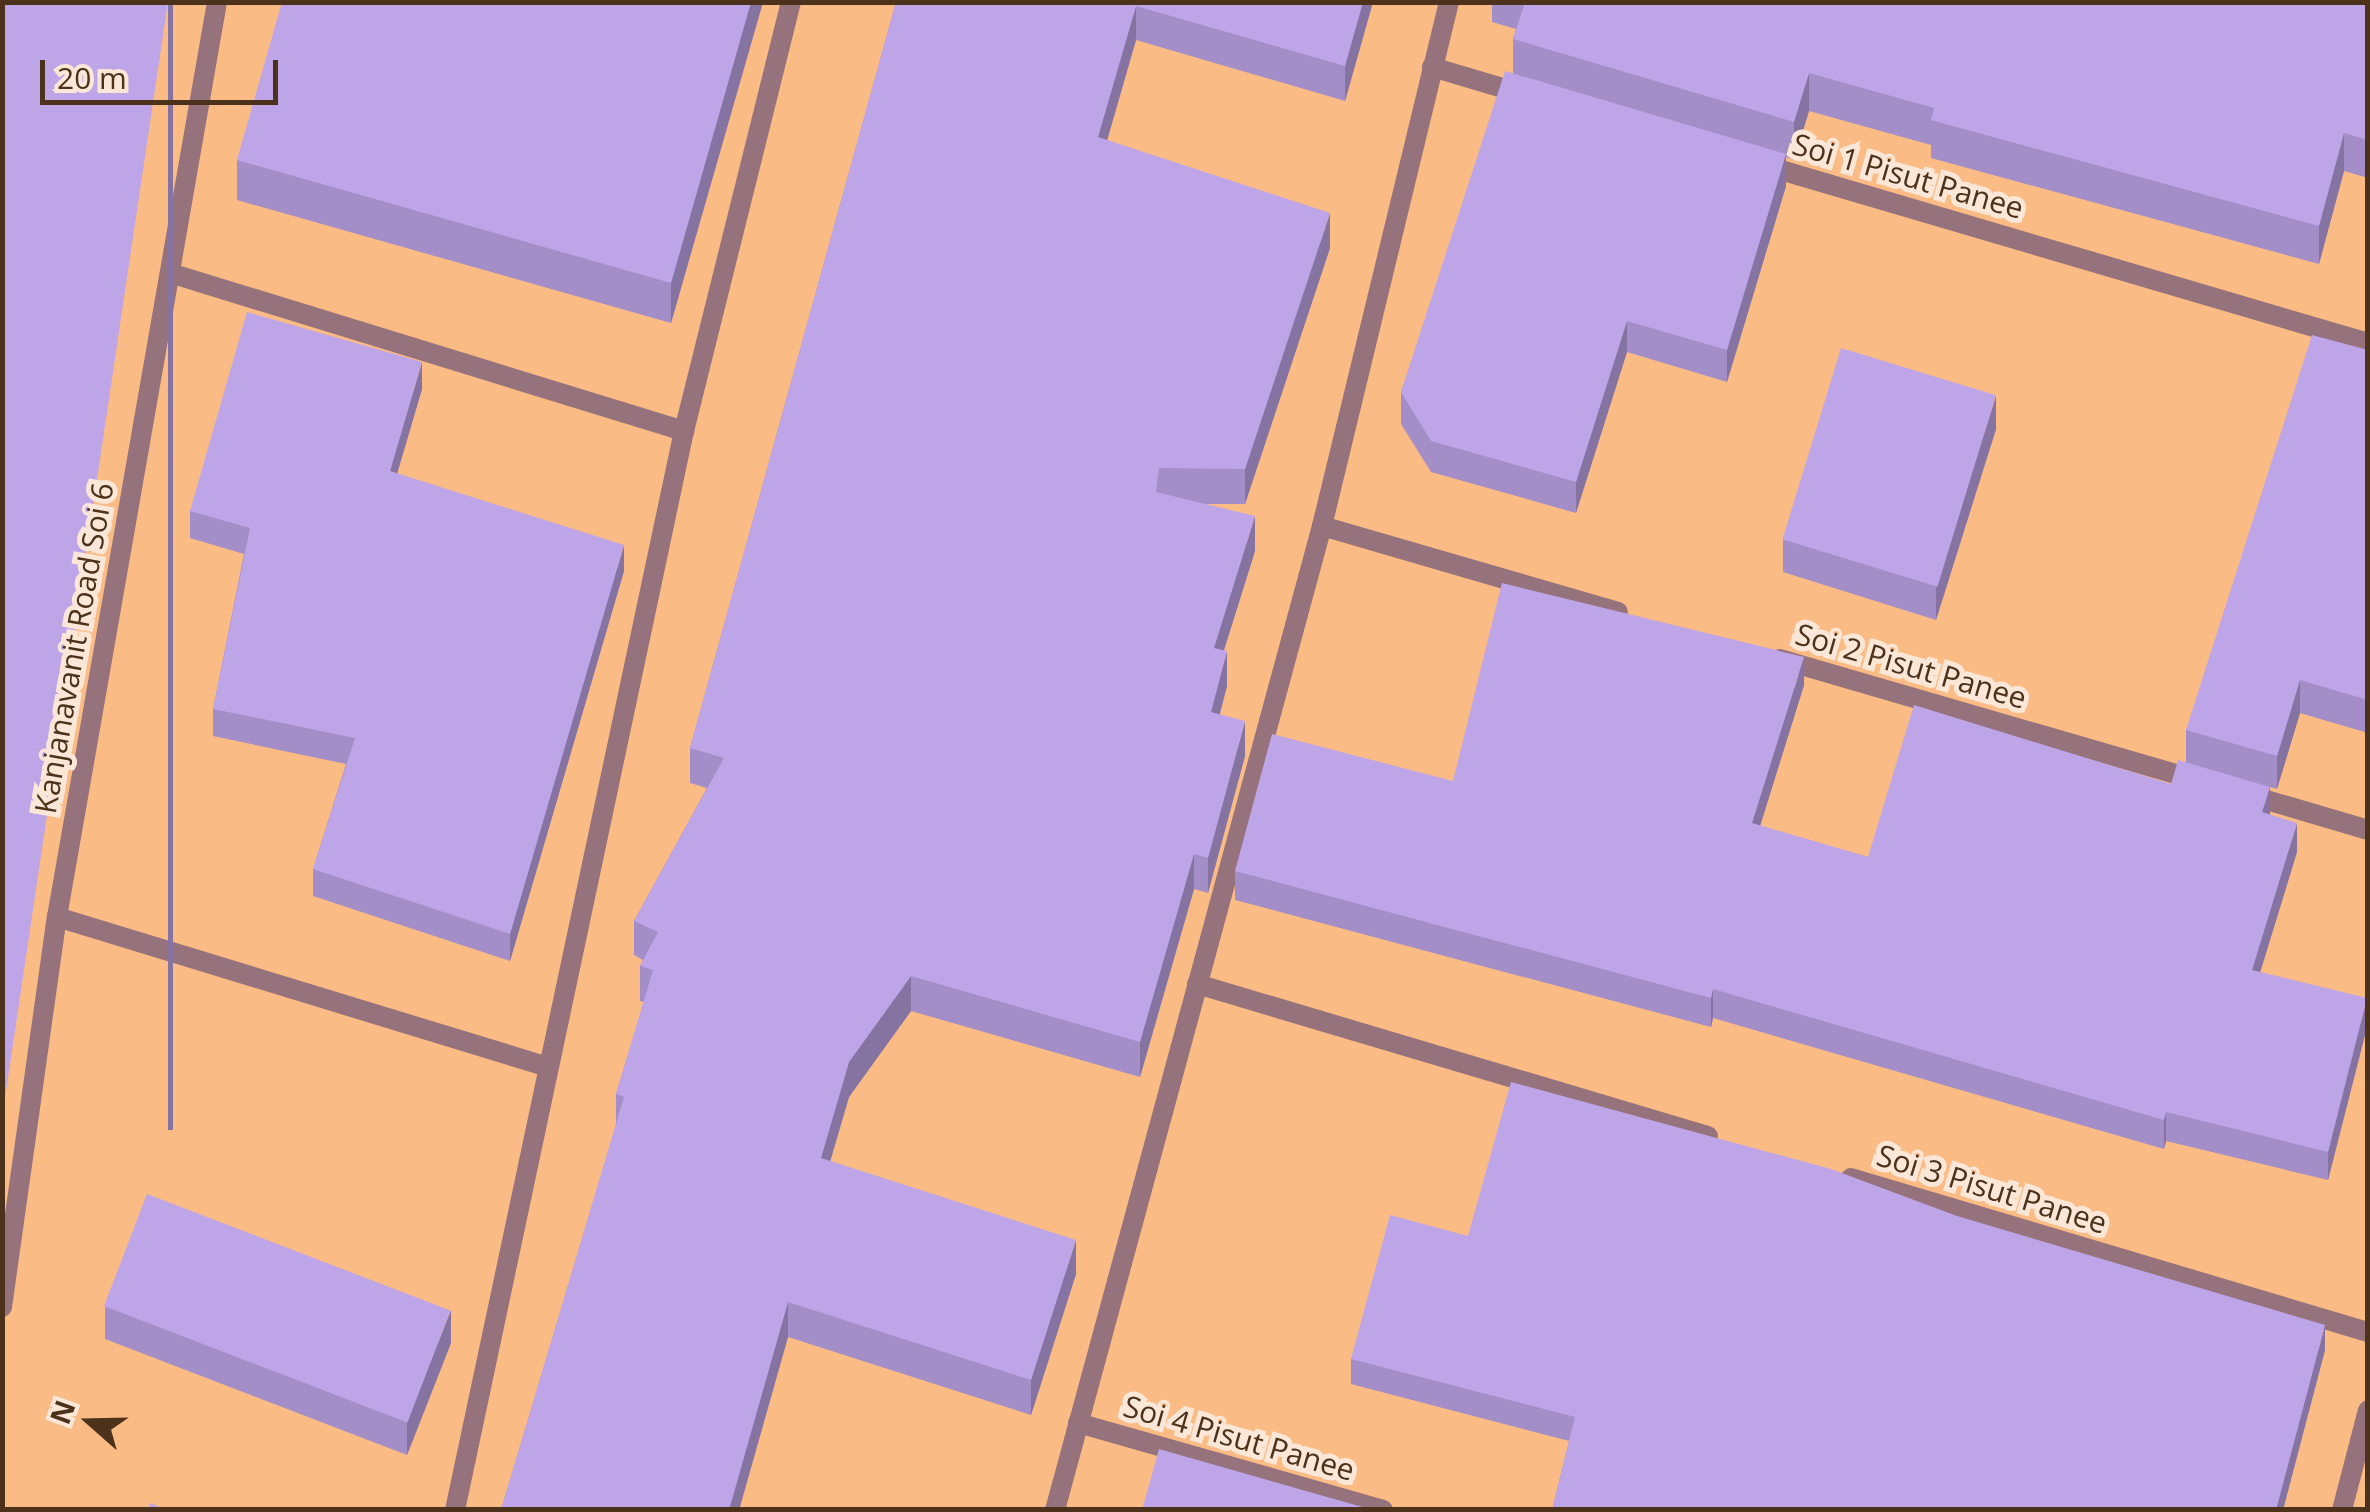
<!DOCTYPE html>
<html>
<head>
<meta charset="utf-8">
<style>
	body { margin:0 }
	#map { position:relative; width:2370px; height:1512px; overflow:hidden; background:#fbbb84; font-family:"Open Sans",sans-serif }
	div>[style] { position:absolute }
	.minor>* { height:20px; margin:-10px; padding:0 10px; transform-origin:10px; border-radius:10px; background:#95727c }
	.tertiary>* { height:20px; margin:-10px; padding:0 10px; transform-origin:10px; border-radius:10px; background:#95727c }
	.wall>* { inset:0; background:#a38ec8 }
	.shaded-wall>* { inset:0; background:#8574a2; transform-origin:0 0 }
	.building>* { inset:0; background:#bea5e8; transform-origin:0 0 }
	span { translate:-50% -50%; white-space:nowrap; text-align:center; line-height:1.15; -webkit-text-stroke:10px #fbe7d7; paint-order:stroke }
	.street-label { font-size:30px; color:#4c321b }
	.frame { position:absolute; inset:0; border:5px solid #4c321b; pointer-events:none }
	.north { position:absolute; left:40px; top:1372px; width:100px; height:100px; -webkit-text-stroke:8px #fbe7d7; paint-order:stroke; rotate:290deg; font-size:28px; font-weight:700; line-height:40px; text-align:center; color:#4c321b }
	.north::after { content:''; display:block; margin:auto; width:35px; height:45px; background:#4c321b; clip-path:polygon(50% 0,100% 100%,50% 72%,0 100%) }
	.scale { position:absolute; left:40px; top:60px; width:238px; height:45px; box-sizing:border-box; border:5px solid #4c321b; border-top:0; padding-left:12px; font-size:30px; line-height:35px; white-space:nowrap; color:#4c321b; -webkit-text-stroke:8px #fbe7d7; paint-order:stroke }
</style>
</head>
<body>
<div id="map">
	<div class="minor">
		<i style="left:1432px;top:67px;width:98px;rotate:16.6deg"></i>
		<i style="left:1760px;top:164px;width:634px;rotate:16.4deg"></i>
		<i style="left:170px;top:273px;width:538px;rotate:17.09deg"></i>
		<i style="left:1322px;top:526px;width:308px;rotate:16.2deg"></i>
		<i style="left:1780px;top:659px;width:436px;rotate:16.2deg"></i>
		<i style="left:2246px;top:794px;width:127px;rotate:16.4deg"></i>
		<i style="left:57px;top:917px;width:510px;rotate:16.98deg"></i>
		<i style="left:1197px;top:984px;width:533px;rotate:16.57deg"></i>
		<i style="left:1851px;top:1178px;width:539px;rotate:16.59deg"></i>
		<i style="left:2px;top:1307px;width:394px;rotate:-82deg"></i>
		<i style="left:57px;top:917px;width:929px;rotate:-80.08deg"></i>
		<i style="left:1078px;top:1423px;width:317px;rotate:15.9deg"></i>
		<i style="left:455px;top:1510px;width:1103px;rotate:-78.02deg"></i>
		<i style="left:684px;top:431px;width:442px;rotate:-76deg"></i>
		<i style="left:1055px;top:1510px;width:1020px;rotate:-74.82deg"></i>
		<i style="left:1322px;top:526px;width:539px;rotate:-76.38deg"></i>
	</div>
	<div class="tertiary">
		<i style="left:2342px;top:1510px;width:103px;rotate:-75.4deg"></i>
	</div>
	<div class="wall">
		<i style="clip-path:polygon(763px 2px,671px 323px,237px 200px,237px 160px)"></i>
		<i style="clip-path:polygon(896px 2px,1373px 2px,1345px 101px,1136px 40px,1107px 140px,1330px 248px,1245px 504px,1206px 504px,1255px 551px,1224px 650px,1227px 686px,1220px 714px,1245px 756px,1208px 893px,1194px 889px,1140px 1077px,911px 1011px,849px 1097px,830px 1161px,1076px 1274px,1031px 1415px,788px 1337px,739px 1510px,501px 1510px,616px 1125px,616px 1094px,644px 1002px,640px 1001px,640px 966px,643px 960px,634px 955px,634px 921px,707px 788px,690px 783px,690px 748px)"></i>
		<i style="clip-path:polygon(1492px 2px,2368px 2px,2368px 178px,2344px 171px,2319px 264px,1931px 158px,1931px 145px,1809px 111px,1794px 160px,1786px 157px,1786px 186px,1727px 382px,1627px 352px,1576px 513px,1431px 472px,1401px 424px,1401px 392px,1513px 74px,1513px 39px,1516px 29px,1492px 22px)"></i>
		<i style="clip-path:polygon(2368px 350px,2368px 733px,2300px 713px,2277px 789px,2270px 787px,2270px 814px,2297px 852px,2260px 972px,2367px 1027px,2328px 1180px,2166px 1141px,2164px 1149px,1713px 1018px,1711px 1027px,1235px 900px,1235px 871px,1804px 685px,1760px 826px,1868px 857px,2171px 784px,2186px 763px,2186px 730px)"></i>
		<i style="clip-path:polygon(422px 389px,397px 473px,624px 571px,510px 961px,313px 896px,313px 869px,346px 764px,213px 736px,213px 709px,244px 554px,190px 538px,190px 511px)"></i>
		<i style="clip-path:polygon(1996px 429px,1936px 620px,1783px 572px,1783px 539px)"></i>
		<i style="clip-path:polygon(1957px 1216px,2325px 1350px,2283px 1510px,1552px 1510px,1569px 1441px,1351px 1384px,1351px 1359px,1468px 1236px)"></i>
		<i style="clip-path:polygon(105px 1306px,451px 1343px,407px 1455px,105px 1339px)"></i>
	</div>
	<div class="shaded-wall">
		<i style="left:168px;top:2px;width:5px;height:1128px"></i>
		<i style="clip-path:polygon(751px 2px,763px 2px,671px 323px,671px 283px)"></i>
		<i style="clip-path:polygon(1363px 2px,1373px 2px,1345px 101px,1345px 66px)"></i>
		<i style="clip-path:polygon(1136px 6px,1136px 40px,1098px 172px,1098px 137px)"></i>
		<i style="clip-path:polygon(1809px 73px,1809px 111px,1794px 160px,1794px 122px)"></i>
		<i style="clip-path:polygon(2344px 133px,2344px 171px,2319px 264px,2319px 226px)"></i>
		<i style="clip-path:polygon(1786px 154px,1786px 186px,1727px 382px,1727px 350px)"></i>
		<i style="clip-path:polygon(1330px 213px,1330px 248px,1245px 504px,1245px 469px)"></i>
		<i style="clip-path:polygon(1627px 321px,1627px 352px,1576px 513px,1576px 482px)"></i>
		<i style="clip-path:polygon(422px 362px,422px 389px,390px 498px,390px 471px)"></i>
		<i style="clip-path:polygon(1996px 396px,1996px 429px,1936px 620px,1936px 587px)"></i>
		<i style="clip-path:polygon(1255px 516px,1255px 551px,1214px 682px,1214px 648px)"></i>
		<i style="clip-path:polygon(624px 545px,624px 571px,510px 961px,510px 934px)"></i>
		<i style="clip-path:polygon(1227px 651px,1227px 686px,1211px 746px,1211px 712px)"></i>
		<i style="clip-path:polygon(1804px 657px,1804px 685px,1752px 852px,1752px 823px)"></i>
		<i style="clip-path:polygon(2300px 680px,2300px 713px,2277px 789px,2277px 756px)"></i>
		<i style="clip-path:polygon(1245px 721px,1245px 756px,1208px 893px,1208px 858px)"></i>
		<i style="clip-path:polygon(2270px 787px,2270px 816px,2262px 812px)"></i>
		<i style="clip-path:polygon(2297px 823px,2297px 852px,2252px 999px,2252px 970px)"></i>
		<i style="clip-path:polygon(1194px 854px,1194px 889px,1140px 1077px,1140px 1042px)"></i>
		<i style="clip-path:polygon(911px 976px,911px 1011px,849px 1097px,821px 1193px,821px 1158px,849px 1062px)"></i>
		<i style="clip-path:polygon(1713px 989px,1713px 1018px,1711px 1027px,1711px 998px)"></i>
		<i style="clip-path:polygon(2367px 998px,2367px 1027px,2328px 1180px,2328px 1152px)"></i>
		<i style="clip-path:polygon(2166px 1112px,2166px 1141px,2164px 1149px,2164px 1120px)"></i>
		<i style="clip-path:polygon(1076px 1240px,1076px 1274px,1031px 1415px,1031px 1380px)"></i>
		<i style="clip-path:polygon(788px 1302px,788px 1337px,739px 1510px,729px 1510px)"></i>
		<i style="clip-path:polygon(451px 1310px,451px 1343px,407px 1455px,407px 1422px)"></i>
		<i style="clip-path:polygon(2325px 1325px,2325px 1350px,2283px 1510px,2276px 1510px)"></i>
	</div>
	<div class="building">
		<i style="clip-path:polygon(2px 2px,168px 2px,2px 1118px)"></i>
		<i style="clip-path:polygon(282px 2px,751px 2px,671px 283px,237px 160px)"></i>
		<i style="clip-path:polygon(896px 2px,1363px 2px,1345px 66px,1136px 6px,1098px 137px,1330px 213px,1245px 469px,1159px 468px,1156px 492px,1255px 516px,1214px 648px,1227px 651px,1211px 712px,1245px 721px,1208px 858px,1194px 854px,1140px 1042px,911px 976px,849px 1062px,821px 1158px,1076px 1240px,1031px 1380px,788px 1302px,729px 1510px,501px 1510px,624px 1097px,616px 1094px,653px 970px,640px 966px,658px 932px,634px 921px,724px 758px,690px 748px)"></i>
		<i style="clip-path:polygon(1525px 2px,2368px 2px,2368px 140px,2344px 133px,2319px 226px,1931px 120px,1934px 108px,1809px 73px,1794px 122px,1513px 39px)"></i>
		<i style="clip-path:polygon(1505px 71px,1786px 154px,1727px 350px,1627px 321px,1576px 482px,1431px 441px,1401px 392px)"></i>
		<i style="clip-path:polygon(247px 312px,422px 362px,390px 471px,624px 545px,510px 934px,313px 869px,355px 738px,213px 709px,250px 528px,190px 511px)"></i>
		<i style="clip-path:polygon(2312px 335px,2368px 350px,2368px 700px,2300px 680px,2277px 756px,2186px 730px)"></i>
		<i style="left:1841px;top:348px;width:162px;height:200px;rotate:17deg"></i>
		<i style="clip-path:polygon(1502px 583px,1804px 657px,1752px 823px,1868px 857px,1914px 705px,2171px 784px,2178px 760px,2270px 787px,2262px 812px,2297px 823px,2252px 970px,2367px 998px,2328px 1152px,2166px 1112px,2164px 1120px,1713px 989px,1711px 998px,1235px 871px,1272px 734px,1453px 781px)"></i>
		<i style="clip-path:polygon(1511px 1082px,1831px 1169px,1957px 1216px,2325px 1325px,2276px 1510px,1552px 1510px,1575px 1417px,1351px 1359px,1390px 1215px,1468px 1236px)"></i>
		<i style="left:147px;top:1194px;width:325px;height:120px;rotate:21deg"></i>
		<i style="clip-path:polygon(1159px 1449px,1373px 1510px,1142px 1510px)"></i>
		<i style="clip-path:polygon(150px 1503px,167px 1510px,148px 1510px)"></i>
	</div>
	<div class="street-label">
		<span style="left:1908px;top:176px;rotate:16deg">Soi 1 Pisut Panee</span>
		<span style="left:74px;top:648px;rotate:-80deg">Kanjanavanit Road Soi 6</span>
		<span style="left:1911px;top:666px;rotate:16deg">Soi 2 Pisut Panee</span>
		<span style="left:1992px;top:1189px;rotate:17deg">Soi 3 Pisut Panee</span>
		<span style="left:1239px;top:1438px;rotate:16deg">Soi 4 Pisut Panee</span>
	</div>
	<div class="frame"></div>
	<div class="north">N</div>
	<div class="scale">20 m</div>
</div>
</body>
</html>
